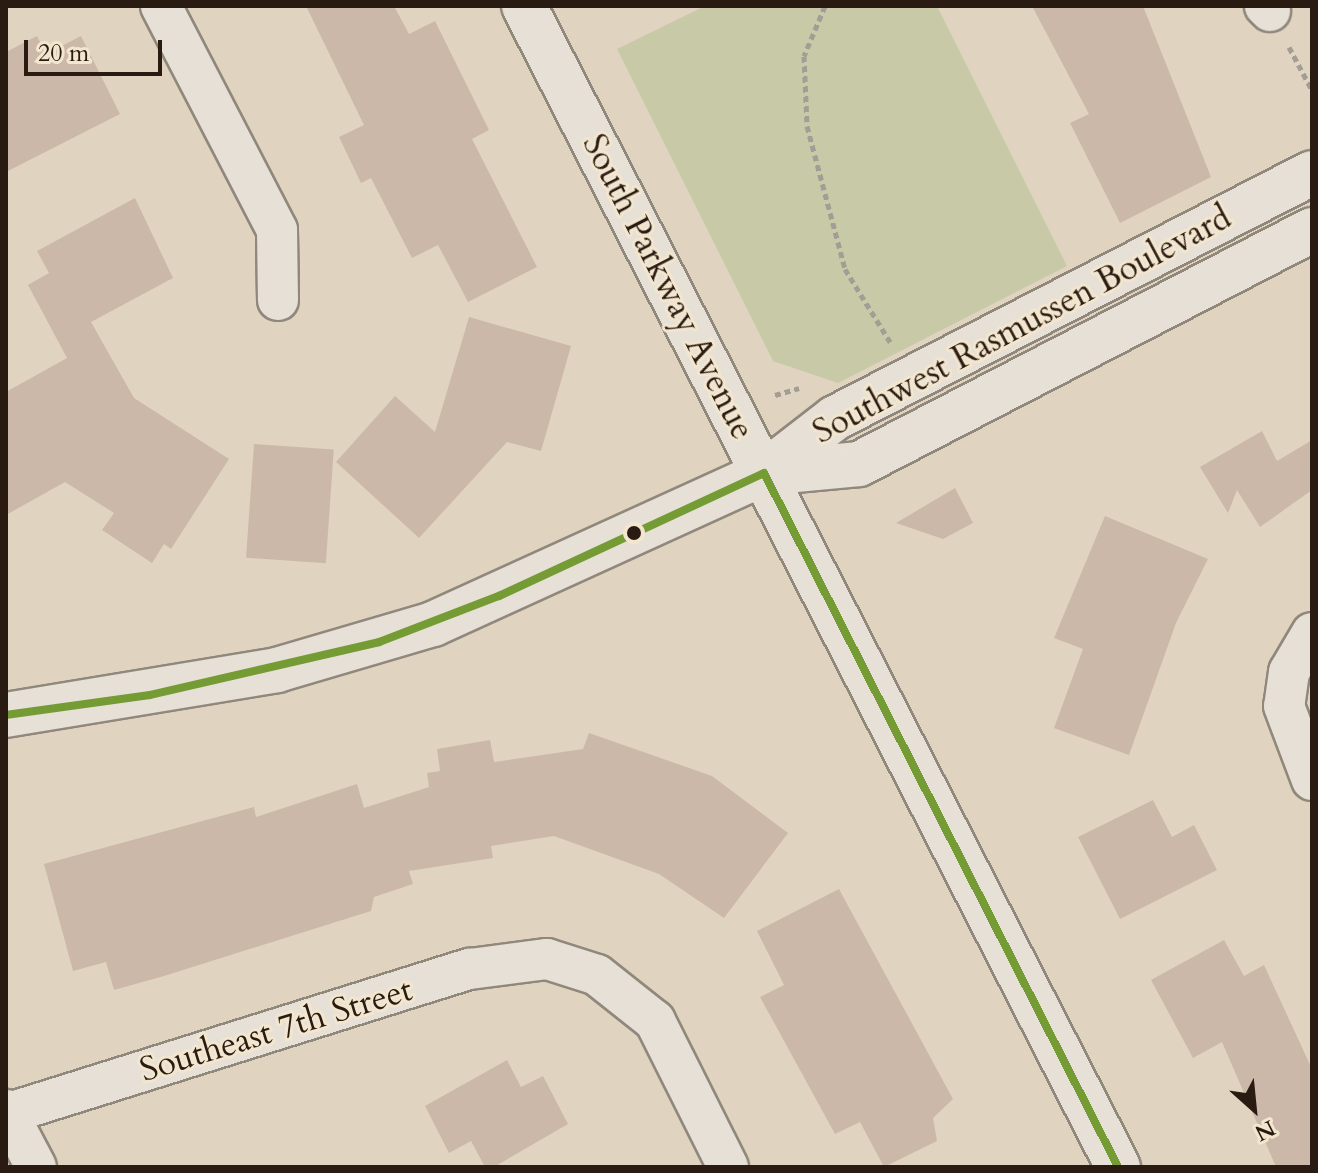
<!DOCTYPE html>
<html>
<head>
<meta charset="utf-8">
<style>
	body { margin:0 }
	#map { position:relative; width:1318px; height:1173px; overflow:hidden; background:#e0d4c1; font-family:Cardo,serif }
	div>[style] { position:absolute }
	.green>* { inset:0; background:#c7c9a7 }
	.building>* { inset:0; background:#ccb8a8; transform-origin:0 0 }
	.path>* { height:5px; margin-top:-2.5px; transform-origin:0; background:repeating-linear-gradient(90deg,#a39d95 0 6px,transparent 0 10px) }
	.roads { filter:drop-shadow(2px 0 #91887c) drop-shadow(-2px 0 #91887c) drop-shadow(0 2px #91887c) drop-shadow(0 -2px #91887c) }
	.minor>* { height:40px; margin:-20px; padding:0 20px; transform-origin:20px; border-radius:20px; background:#e6e0d6 }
	.tertiary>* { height:44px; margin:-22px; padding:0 22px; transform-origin:22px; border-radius:22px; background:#e6e0d6 }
	.secondary>* { height:44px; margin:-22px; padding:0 22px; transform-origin:22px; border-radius:22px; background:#e6e0d6 }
	.bus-1>* { height:8px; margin:-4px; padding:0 4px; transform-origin:4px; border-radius:4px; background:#749b34 }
	.dots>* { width:22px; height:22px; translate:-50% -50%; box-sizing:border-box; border:4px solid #f3e6ce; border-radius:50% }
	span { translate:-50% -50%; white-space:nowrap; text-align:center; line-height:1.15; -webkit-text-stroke:6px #f3e6ce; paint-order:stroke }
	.street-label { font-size:34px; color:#291a12 }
	.frame { position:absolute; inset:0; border:8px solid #291a12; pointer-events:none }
	.north { position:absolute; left:1214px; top:1069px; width:80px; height:80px; -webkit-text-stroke:6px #f3e6ce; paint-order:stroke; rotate:153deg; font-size:22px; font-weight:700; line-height:32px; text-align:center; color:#291a12 }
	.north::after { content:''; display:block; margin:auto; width:28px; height:36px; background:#291a12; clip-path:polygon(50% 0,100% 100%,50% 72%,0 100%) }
	.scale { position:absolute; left:24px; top:40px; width:138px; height:36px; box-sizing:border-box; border:4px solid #291a12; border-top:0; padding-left:10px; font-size:24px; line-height:28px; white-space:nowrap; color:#291a12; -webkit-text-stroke:6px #f3e6ce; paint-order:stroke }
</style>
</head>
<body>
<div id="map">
	<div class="green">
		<i style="clip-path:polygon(705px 6px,937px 6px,1067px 266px,838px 383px,773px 361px,617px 49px)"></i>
	</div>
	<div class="building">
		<i style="clip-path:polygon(306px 6px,394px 6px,409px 34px,435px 21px,489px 130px,472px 139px,537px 267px,468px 302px,438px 245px,412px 258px,371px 178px,361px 183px,339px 137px,364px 125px)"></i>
		<i style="clip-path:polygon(1032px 6px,1143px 6px,1211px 177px,1120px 223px,1070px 123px,1089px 114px)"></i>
		<i style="clip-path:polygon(37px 36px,46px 54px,81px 36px,120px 114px,6px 172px,6px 52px)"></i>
		<i style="clip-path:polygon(135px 198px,173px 278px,91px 322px,134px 398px,229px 459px,171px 549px,164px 544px,152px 563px,102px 530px,114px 513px,65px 482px,6px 515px,6px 392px,67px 358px,28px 285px,49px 273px,37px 251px)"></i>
		<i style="clip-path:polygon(469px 317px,571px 346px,541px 451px,507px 442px,419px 538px,336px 462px,395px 396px,435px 432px)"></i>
		<i style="clip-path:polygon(1262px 431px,1277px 461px,1312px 440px,1312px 490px,1260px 527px,1237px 490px,1228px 513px,1200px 467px)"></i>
		<i style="left:254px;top:444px;width:80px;height:114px;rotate:4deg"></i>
		<i style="clip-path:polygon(955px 488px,973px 523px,943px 539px,896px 523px)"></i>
		<i style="clip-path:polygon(1105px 516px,1208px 559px,1176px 623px,1129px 755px,1054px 728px,1083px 649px,1054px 638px)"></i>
		<i style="clip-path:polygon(589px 733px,712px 776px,788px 833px,724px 918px,659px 874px,554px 836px,491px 846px,493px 858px,409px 871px,413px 884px,374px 897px,371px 911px,164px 976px,114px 990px,106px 962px,73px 971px,44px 864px,254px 807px,256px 817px,357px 784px,364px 808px,429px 787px,427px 773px,440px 771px,437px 749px,490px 740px,494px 762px,583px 749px)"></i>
		<i style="clip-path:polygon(1153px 800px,1172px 837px,1194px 825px,1217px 870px,1120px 919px,1078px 837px)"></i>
		<i style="clip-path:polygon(839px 889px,953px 1099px,933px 1118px,937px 1141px,884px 1167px,860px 1122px,835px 1134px,760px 997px,784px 985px,757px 931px)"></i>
		<i style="clip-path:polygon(1224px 940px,1244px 976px,1264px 965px,1312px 1069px,1312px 1167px,1276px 1167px,1222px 1042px,1193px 1058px,1151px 980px)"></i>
		<i style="clip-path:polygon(507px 1060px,521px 1087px,543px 1076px,568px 1124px,494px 1167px,485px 1167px,471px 1141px,449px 1153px,425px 1106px)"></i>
	</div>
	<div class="path">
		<i style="left:825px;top:6px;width:54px;rotate:112.8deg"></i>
		<i style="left:804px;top:56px;width:70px;rotate:87.5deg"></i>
		<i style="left:807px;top:126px;width:148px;rotate:75.1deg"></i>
		<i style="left:845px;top:269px;width:86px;rotate:58.3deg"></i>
		<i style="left:1289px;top:47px;width:49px;rotate:61.9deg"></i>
		<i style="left:775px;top:395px;width:25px;rotate:-16deg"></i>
	</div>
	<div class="roads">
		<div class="minor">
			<i style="left:161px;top:6px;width:252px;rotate:62.6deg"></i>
			<i style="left:277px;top:230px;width:70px;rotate:89.2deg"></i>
			<i style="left:1265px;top:6px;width:7px;rotate:45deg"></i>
			<i style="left:1312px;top:633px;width:45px;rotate:120.5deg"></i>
			<i style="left:1289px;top:672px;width:34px;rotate:98deg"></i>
			<i style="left:1284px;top:706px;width:79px;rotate:69.3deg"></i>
			<i style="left:6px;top:1110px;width:64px;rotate:62.2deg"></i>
			<i style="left:6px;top:1114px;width:486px;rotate:-17.4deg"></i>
			<i style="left:470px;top:969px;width:78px;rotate:-7.4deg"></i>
			<i style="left:547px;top:959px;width:52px;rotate:17.7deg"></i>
			<i style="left:597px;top:975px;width:74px;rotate:38.4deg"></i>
			<i style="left:655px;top:1021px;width:163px;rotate:63.4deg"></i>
		</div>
		<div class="tertiary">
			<i style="left:764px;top:473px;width:90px;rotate:-37.8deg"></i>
			<i style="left:835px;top:418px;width:536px;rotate:-27.19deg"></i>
			<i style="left:6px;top:715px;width:275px;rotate:-9.4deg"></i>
			<i style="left:277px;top:670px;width:163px;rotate:-16.4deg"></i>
			<i style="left:433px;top:624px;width:364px;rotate:-24.5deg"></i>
			<i style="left:764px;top:473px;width:95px;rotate:-5.4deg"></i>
			<i style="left:859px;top:464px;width:510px;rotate:-27.32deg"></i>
		</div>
		<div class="secondary">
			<i style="left:524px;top:6px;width:1304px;rotate:62.9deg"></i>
		</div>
	</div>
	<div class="bus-1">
		<i style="left:6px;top:715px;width:145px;rotate:-7.9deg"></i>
		<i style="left:150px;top:695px;width:235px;rotate:-13deg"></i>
		<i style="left:379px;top:642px;width:129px;rotate:-21deg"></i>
		<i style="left:499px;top:596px;width:292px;rotate:-24.9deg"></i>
		<i style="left:764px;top:473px;width:779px;rotate:62.97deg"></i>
	</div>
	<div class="dots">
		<i style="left:634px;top:533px;background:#291a12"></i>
	</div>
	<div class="street-label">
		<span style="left:668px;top:287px;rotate:63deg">South Parkway Avenue</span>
		<span style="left:1022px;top:325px;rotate:-28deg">Southwest Rasmussen Boulevard</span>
		<span style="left:276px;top:1030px;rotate:-17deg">Southeast 7th Street</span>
	</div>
	<div class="frame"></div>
	<div class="north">N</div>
	<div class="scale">20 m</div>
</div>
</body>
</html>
